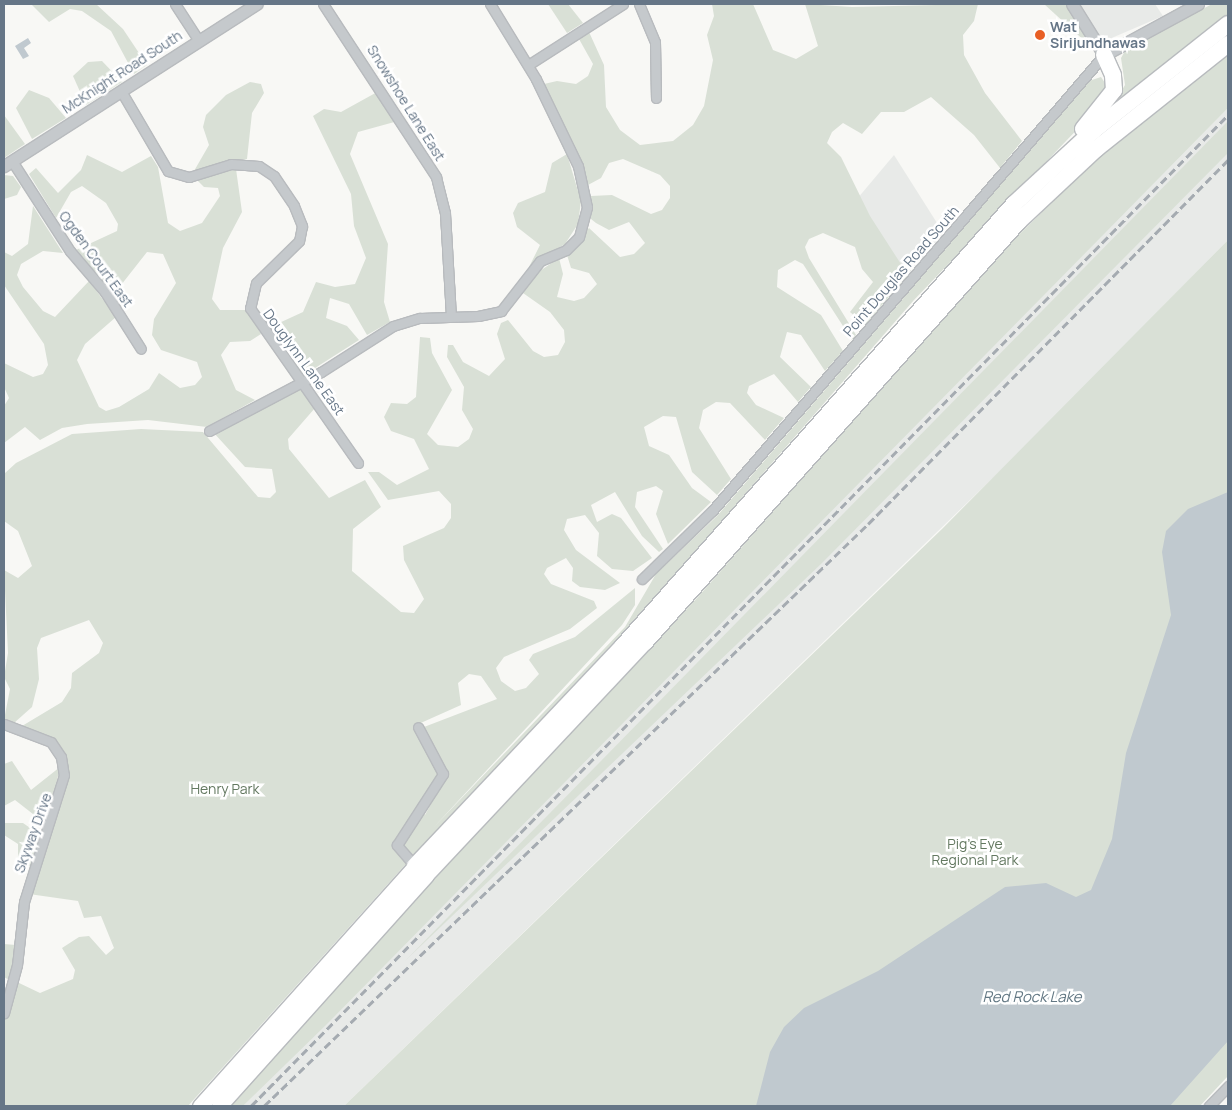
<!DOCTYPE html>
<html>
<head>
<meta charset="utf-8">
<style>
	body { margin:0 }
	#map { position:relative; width:1232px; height:1110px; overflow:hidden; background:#f8f8f5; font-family:Manrope,sans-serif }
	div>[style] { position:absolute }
	.built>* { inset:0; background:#e8eae8 }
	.green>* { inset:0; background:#d9e0d6 }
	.water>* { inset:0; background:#c0c9cf }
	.roads { filter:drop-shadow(1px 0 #b8bbbe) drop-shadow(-1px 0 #b8bbbe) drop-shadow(0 1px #b8bbbe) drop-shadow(0 -1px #b8bbbe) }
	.minor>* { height:9px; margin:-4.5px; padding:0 4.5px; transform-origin:4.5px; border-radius:4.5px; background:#c5c9cc }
	.tertiary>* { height:11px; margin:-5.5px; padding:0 5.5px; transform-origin:5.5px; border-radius:5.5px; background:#c5c9cc }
	.trunk>* { height:15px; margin:-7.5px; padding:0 7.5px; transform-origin:7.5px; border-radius:7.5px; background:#fff }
	.motorway>* { height:16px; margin:-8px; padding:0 8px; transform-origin:8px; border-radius:8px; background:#fff }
	.rail>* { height:2.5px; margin-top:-1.25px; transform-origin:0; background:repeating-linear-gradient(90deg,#a5abb1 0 8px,transparent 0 12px) }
	.dots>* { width:14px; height:14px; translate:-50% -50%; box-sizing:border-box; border:2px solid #fff; border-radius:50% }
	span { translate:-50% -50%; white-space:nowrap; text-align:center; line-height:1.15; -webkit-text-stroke:5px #fff; paint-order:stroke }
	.poi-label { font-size:14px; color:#667687; font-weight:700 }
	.left { translate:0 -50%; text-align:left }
	.street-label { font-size:14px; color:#667687 }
	.park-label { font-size:14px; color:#647961 }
	.water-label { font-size:15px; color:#627783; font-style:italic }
	.frame { position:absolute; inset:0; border:5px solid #667687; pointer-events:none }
</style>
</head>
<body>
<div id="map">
	<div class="built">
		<i style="clip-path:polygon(1077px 4px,1155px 4px,1163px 16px,1107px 40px,1098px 35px)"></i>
		<i style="clip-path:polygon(1228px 108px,1228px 240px,1030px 442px,344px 1106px,243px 1106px)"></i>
		<i style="clip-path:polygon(894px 155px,944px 234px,906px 277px,857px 199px)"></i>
	</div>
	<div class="green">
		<i style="clip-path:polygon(31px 4px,96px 4px,123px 29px,147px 65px,134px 74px,111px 31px,82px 11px,70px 9px,49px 22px)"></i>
		<i style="clip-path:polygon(548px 4px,568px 4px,583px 23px,567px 33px)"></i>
		<i style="clip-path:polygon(evenodd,712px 4px,753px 4px,773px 50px,796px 59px,818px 46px,805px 4px,852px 7px,978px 4px,974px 21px,963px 35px,964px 55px,985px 93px,1022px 141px,1000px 168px,974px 135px,931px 97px,904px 112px,881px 112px,862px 134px,843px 123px,832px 132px,827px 143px,841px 157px,870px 216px,908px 275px,865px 325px,850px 312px,873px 282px,862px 269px,855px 247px,823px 233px,809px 239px,805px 247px,809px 258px,856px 335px,852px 340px,803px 264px,795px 260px,778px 270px,777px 287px,821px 315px,843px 351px,825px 371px,801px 335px,787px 332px,780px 357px,811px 387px,798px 402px,774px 374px,749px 386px,747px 393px,756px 405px,784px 418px,765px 440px,730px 403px,716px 402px,703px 410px,699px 428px,731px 479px,717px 495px,692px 472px,676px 417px,663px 416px,644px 427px,649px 446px,669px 455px,692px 488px,711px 502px,668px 544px,656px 514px,663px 491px,656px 486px,637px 492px,635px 507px,663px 549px,659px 552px,642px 536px,615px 492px,591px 505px,597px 522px,612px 514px,621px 518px,652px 558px,633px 571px,612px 569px,597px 556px,599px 533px,585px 515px,567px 519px,564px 530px,576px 550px,620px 583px,605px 590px,580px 587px,572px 581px,573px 568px,566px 558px,547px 568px,544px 574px,551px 584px,594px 601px,597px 608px,570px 629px,504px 657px,496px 668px,501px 681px,515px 691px,526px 688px,539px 674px,529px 660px,533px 654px,575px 637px,635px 588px,635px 605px,622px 625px,433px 828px,625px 627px,656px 574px,717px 516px,1089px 81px,1101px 77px,1107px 86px,1089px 117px,914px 300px,623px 634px,414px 855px,188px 1106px,4px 1106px,4px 1022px,17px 982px,40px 993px,73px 979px,75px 970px,62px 948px,79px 937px,89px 936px,106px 955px,114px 948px,101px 916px,84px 918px,78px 901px,29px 894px,63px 799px,67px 771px,47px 736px,22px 726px,62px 702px,71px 688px,72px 673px,99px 653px,103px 643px,89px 620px,41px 638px,37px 648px,39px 679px,32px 707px,14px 723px,4px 720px,10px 689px,4px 677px,8px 653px,4px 570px,18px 578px,32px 566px,18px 531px,4px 521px,4px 474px,16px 463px,72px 434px,141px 429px,203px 432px,258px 497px,270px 498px,276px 492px,272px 469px,245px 467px,213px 432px,300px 389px,315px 408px,288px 439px,289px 449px,329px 498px,365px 480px,381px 507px,353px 529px,352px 571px,401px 612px,414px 613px,424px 599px,404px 560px,403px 546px,444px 528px,451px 518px,451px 504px,439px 491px,388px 500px,368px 472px,379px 472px,397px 485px,429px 469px,414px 439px,391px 431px,384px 417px,391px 403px,407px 404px,416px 397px,420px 337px,430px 338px,432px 353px,452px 390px,427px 434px,438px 445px,458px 447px,469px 439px,473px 429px,462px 410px,464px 387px,447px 357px,448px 345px,453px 345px,463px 362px,489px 376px,505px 359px,497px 334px,501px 323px,508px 320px,533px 351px,544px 357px,558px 355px,565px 342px,564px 330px,550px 312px,523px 293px,534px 275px,559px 258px,563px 274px,557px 297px,574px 301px,584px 298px,597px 284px,589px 273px,571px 268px,567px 255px,589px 228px,620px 257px,634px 254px,645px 243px,629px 222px,609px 230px,596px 223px,591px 219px,591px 196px,612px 195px,651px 214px,662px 210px,670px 198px,670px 186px,660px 175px,623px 159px,609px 163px,601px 178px,588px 185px,544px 84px,557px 81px,576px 84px,588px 76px,593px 64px,579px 39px,589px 32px,604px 65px,606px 107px,620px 130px,640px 145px,673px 141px,693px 125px,704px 106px,713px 60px,707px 35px,714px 16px,712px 4px,469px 674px,481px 676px,497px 699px,424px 727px,448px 773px,425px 815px,419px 806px,439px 772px,414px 726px,461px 705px,458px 683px,469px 674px)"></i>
		<i style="clip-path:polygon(1044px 4px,1067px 4px,1091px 46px,1078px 35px)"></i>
		<i style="clip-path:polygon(1212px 4px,1228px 4px,1228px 14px,1114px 103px,1125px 85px,1121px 58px,1125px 51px)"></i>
		<i style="clip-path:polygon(1228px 54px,1228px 108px,327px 1024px,243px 1106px,231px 1106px,440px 872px,697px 598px,1003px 250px,1101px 155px)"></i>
		<i style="clip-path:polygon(102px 61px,122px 82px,86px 105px,73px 76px,88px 62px)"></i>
		<i style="clip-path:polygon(250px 82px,261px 84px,264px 93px,252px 113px,247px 159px,194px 171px,209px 145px,203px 127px,206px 115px,226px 95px)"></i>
		<i style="clip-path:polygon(29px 90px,49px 98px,66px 118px,32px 139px,16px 108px)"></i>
		<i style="clip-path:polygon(379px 91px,398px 121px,358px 132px,350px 154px,388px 244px,384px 302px,390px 322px,367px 335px,349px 304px,330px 298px,326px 318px,347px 326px,359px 340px,301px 377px,266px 329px,303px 312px,316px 282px,335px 287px,355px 284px,366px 258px,354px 226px,351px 194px,313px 116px,324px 109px,341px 112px)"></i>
		<i style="clip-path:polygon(4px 115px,25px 144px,4px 158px)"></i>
		<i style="clip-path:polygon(1228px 121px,1228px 153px,822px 563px,405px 961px)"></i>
		<i style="clip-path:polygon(567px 154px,581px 201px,578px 224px,565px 244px,529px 267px,540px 245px,517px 227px,513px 213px,518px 203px,545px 192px,552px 163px)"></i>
		<i style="clip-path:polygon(87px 155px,122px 172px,151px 156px,158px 167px,168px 223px,180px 231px,202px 223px,220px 196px,218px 188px,204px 187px,197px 180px,236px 169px,242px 212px,223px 248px,212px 299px,220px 310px,248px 310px,261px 334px,250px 341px,230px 342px,221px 355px,236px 390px,255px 400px,207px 427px,148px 420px,87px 424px,62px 428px,40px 440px,25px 427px,4px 443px,4px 406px,9px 398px,4px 387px,4px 363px,33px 377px,43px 374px,48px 365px,44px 344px,4px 285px,4px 252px,12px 256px,28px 244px,33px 206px,63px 253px,43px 251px,21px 264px,17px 275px,23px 287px,43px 311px,55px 317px,89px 281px,116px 317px,85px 344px,77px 360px,99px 407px,106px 411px,119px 407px,149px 389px,159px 373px,180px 388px,195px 385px,202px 377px,197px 362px,161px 350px,152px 335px,154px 319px,176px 283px,163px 254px,147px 252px,114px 294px,76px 250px,117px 231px,118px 224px,106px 203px,82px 186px,71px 192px,56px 218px,29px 174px,36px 168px,58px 193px,81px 170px)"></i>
		<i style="clip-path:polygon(4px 175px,13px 176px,21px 187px,17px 195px,4px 199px)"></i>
		<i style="clip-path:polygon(1228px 240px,1228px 1076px,1200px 1106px,344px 1106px,942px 529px)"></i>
		<i style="clip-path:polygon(12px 761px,31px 790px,60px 767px,47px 825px,15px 800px,4px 806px,4px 764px)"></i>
		<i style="clip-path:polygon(4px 823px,23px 823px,43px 837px,32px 868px,18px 859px,18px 844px,4px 835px)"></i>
		<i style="clip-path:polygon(4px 944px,16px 945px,11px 981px,4px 977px)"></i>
	</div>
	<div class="water">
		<i style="clip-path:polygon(28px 38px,31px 43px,24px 48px,29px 56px,23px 59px,15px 46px)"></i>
		<i style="clip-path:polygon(1228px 492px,1228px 1041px,1170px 1106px,756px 1106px,770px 1052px,784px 1027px,804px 1008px,878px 971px,1005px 887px,1046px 883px,1076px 897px,1091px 890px,1112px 839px,1126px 753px,1171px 615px,1162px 552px,1166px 531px,1188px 509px)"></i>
	</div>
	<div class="roads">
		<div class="minor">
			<i style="left:175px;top:4px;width:44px;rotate:57deg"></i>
			<i style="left:323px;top:4px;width:207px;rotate:56.8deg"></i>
			<i style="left:436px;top:177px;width:37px;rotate:76deg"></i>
			<i style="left:445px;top:213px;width:103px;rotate:86.7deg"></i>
			<i style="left:639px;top:4px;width:41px;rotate:67.2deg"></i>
			<i style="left:655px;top:42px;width:56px;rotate:89deg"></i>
			<i style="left:528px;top:65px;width:113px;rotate:-32.7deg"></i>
			<i style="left:121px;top:91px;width:93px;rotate:59.6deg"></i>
			<i style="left:168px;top:171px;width:22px;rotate:16deg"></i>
			<i style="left:189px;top:177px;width:44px;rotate:-17.2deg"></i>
			<i style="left:231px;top:164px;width:28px;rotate:4deg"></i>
			<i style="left:259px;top:166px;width:18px;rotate:34deg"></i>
			<i style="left:274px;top:176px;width:36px;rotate:56deg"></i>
			<i style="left:294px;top:206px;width:22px;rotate:68deg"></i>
			<i style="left:302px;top:226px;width:15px;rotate:101deg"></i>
			<i style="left:299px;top:241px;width:60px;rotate:135.7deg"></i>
			<i style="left:256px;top:283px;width:26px;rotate:103deg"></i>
			<i style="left:250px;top:308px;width:189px;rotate:55.1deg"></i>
			<i style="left:12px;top:161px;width:107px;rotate:57.2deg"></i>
			<i style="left:70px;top:251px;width:54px;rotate:49.5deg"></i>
			<i style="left:105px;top:292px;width:67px;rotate:57.7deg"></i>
			<i style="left:209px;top:431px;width:127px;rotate:-27.8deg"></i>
			<i style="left:321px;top:372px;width:85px;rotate:-32.6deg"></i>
			<i style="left:393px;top:326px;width:28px;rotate:-17deg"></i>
			<i style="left:420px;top:318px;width:58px;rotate:-2deg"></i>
			<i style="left:478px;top:316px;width:24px;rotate:-12deg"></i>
			<i style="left:501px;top:311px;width:63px;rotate:-52deg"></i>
			<i style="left:540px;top:261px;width:28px;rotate:-23deg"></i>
			<i style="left:566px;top:250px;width:18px;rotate:-45deg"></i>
			<i style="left:579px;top:237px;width:31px;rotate:-75deg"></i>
			<i style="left:587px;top:207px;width:42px;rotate:-102.4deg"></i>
			<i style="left:578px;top:166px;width:97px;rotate:-115.8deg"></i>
			<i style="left:536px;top:79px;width:88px;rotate:-121.5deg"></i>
			<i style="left:642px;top:579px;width:98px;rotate:-44.2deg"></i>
			<i style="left:712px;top:511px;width:601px;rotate:-49.32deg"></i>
			<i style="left:4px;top:724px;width:50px;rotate:21deg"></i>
			<i style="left:51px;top:742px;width:18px;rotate:56deg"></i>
			<i style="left:61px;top:757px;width:18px;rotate:81deg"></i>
			<i style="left:64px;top:775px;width:133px;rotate:107.5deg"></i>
			<i style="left:24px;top:902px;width:63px;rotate:96.3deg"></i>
			<i style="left:17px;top:965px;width:50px;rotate:105.2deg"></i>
			<i style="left:415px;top:866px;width:28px;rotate:-131deg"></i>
			<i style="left:397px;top:845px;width:85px;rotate:-57.1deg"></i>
			<i style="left:443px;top:774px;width:53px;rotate:-118deg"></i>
			<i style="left:1209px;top:1106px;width:28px;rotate:-46deg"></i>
		</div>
		<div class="tertiary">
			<i style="left:1072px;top:4px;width:60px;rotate:57.9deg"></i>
			<i style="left:1104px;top:55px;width:107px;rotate:-28.5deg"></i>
			<i style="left:4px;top:166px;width:300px;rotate:-32.7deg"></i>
		</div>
		<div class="trunk">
			<i style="left:200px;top:1106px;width:322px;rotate:-48.1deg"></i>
			<i style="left:219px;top:1106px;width:310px;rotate:-48.1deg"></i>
		</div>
		<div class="motorway">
			<i style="left:1083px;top:129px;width:50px;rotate:-51.5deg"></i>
			<i style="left:1114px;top:90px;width:15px;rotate:-94deg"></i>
			<i style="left:1113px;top:75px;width:22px;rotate:-114deg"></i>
			<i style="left:415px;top:866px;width:303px;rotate:-46.6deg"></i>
			<i style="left:623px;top:646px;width:590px;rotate:-48.5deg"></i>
			<i style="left:1014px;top:204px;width:108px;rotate:-42.7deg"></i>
			<i style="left:1093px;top:131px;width:172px;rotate:-38.4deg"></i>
			<i style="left:426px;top:875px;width:320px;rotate:-46.8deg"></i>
			<i style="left:645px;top:642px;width:562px;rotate:-48.39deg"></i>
			<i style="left:1018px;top:222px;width:107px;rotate:-43.1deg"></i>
			<i style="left:1096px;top:149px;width:169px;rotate:-38.5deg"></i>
		</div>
	</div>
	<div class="rail">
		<i style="left:251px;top:1106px;width:1392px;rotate:-45.41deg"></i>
		<i style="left:264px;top:1106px;width:839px;rotate:-43.94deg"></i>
		<i style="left:868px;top:524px;width:512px;rotate:-45.32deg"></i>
	</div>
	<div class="dots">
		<i style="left:1040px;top:35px;background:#e85f24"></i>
	</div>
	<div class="poi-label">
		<span class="left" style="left:1050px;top:35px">Wat<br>Sirijundhawas</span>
	</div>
	<div class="street-label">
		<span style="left:122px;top:72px;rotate:-33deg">McKnight Road South</span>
		<span style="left:406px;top:103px;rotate:58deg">Snowshoe Lane East</span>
		<span style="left:96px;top:259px;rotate:54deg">Ogden Court East</span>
		<span style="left:901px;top:271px;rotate:-49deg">Point Douglas Road South</span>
		<span style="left:304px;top:362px;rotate:54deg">Douglynn Lane East</span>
		<span style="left:33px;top:833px;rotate:-70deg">Skyway Drive</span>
	</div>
	<div class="park-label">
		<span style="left:225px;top:789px">Henry Park</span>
		<span style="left:975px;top:852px">Pig's Eye<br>Regional Park</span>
	</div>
	<div class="water-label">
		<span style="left:1032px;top:997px">Red Rock Lake</span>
	</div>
	<div class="frame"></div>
</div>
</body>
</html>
